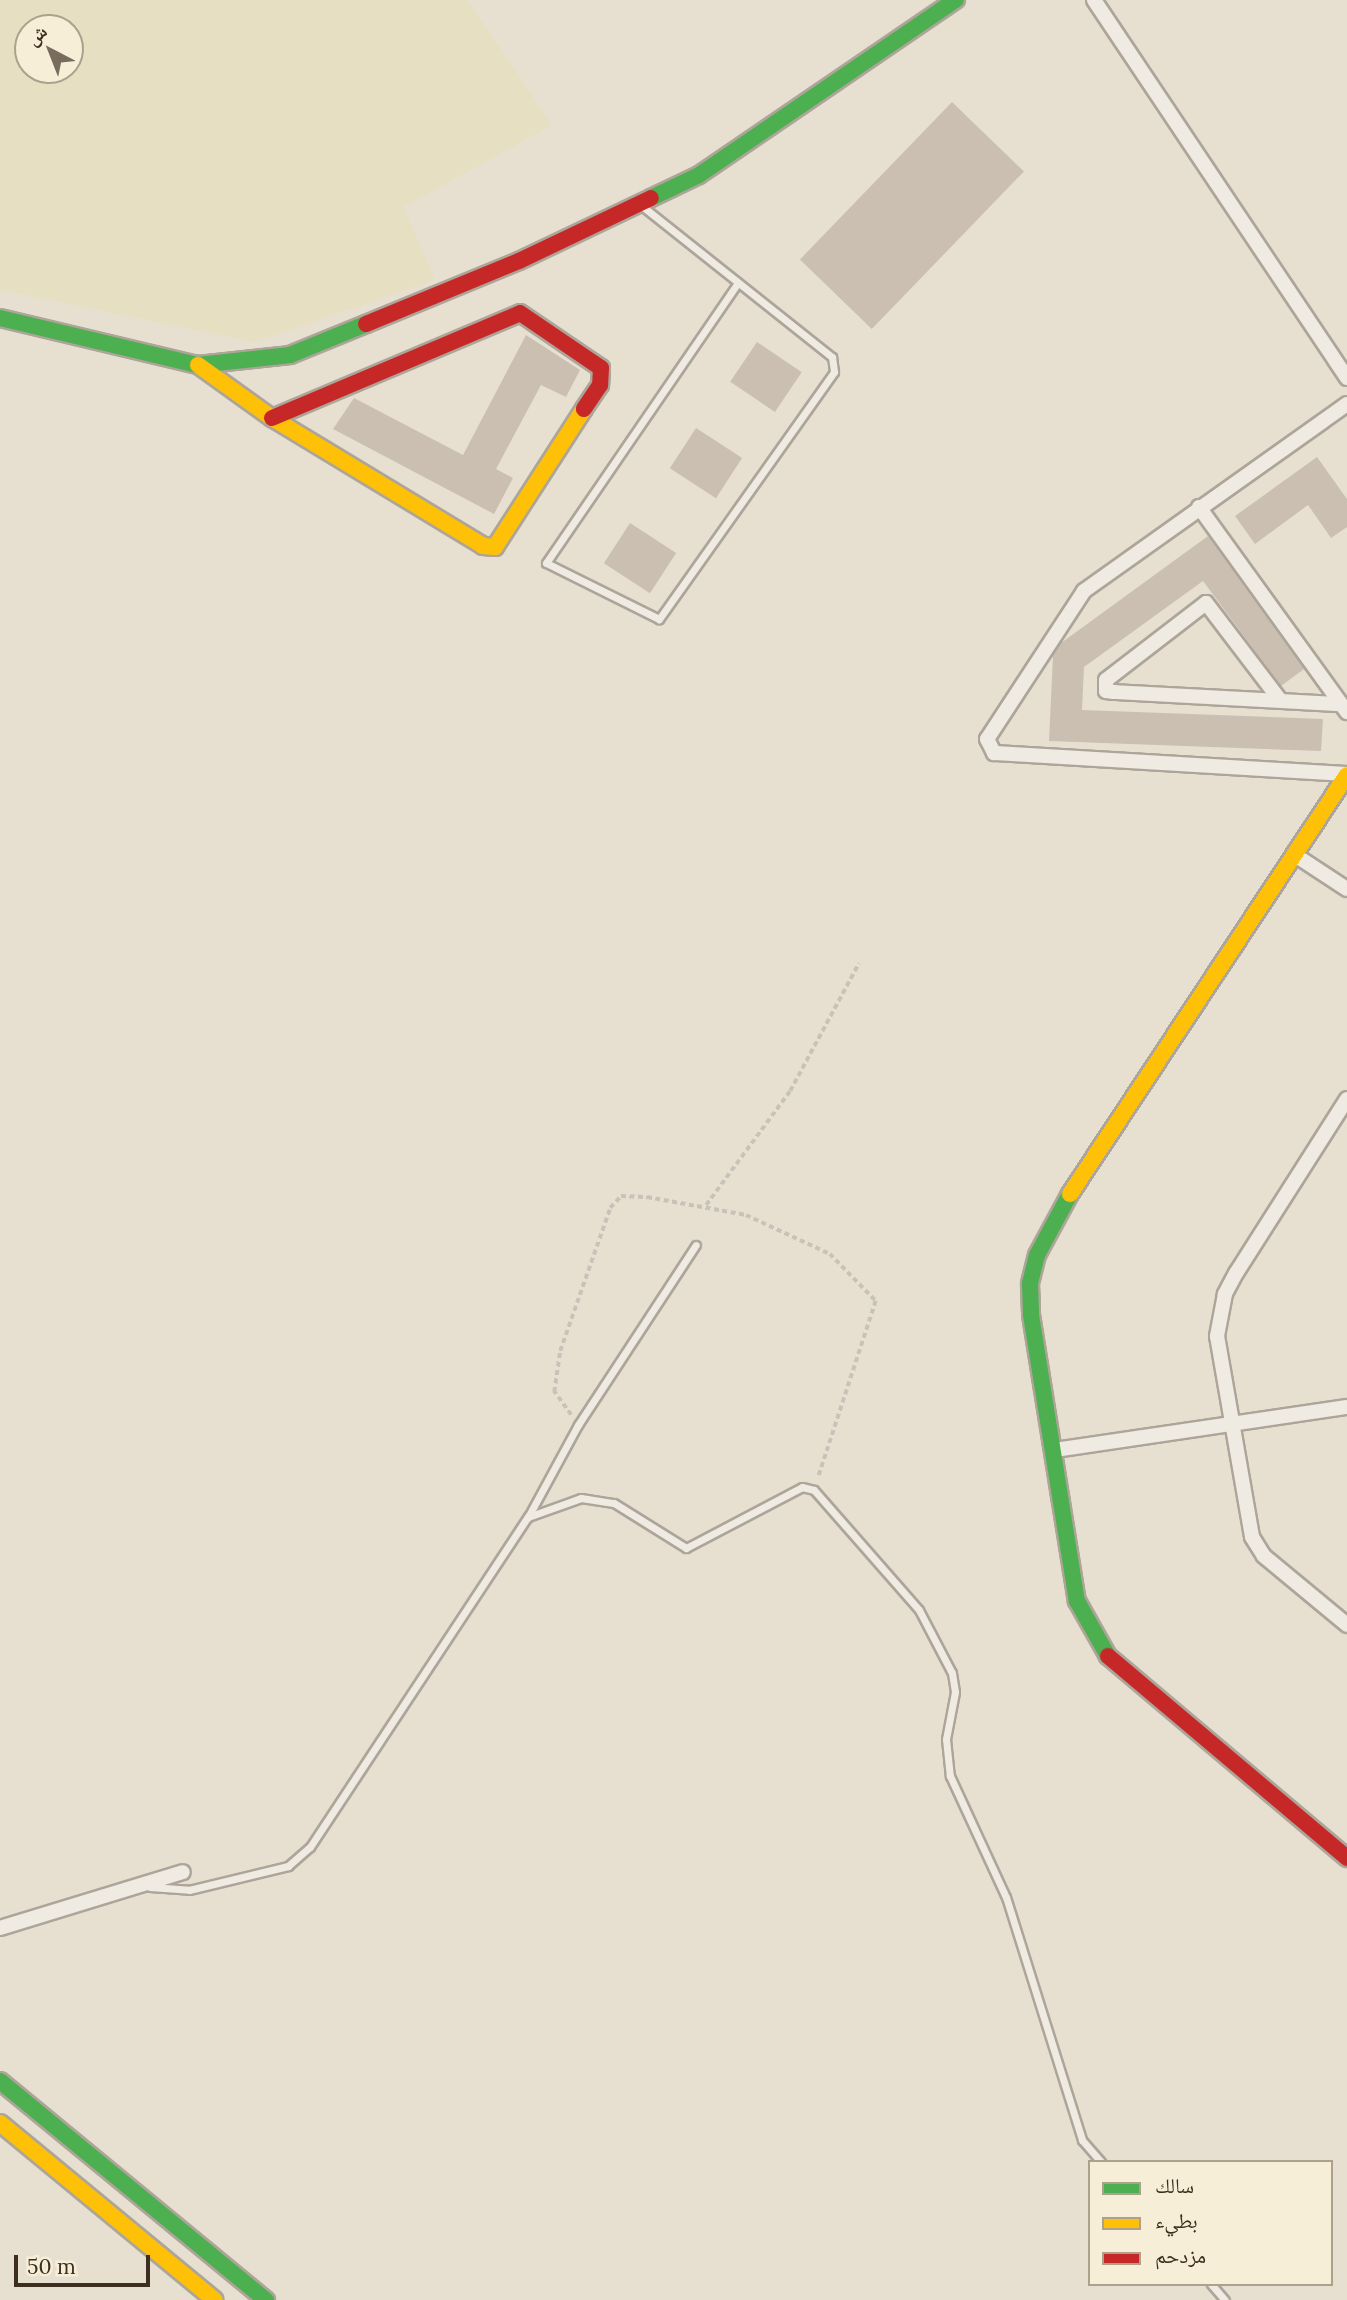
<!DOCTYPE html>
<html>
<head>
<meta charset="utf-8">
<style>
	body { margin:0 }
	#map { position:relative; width:1347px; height:2300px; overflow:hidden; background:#e7e0d1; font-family:Lora,"Noto Naskh Arabic",serif }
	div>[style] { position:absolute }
	.farmland>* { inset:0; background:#e6dfc2 }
	.building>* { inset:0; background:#cbbfb2; transform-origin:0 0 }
	.path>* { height:3.5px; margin-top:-1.75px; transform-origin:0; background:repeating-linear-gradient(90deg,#c8c2b9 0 5px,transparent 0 8.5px) }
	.roads { filter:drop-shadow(2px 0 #ada599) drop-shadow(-2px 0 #ada599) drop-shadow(0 2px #ada599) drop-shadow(0 -2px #ada599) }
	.lane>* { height:7px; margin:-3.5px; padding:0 3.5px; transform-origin:3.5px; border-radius:3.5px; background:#efebe3 }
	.street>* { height:14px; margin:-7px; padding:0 7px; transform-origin:7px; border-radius:7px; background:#efebe3 }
	.fast>* { height:16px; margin:-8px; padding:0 8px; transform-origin:8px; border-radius:8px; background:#4caf50 }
	.slow>* { height:16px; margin:-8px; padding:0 8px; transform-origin:8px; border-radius:8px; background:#ffc107 }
	.jam>* { height:16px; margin:-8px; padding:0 8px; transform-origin:8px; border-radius:8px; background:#c62828 }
	span { translate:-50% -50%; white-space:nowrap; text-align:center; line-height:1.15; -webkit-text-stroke:6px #f7eed8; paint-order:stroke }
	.legend { position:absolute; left:1088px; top:2160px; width:245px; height:126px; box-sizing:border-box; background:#f7eed8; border:2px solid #ada18e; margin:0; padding:9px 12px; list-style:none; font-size:21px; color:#3d2e20 }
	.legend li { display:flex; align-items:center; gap:14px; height:35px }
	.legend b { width:35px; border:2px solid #ada18e }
	.north { position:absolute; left:14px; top:14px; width:70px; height:70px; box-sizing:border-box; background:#f7eed8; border:2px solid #ada18e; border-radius:50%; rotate:318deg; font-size:19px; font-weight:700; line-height:28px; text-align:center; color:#3d2e20 }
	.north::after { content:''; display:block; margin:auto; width:24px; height:32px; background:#786c5e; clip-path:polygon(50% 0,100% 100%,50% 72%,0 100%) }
	.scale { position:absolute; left:14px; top:2255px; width:136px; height:32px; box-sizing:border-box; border:4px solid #3d2e20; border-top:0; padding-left:9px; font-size:21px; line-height:24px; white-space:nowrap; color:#3d2e20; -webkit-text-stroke:5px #f7eed8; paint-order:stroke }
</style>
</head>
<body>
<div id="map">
	<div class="farmland">
		<i style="clip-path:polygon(evenodd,0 0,468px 0,552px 125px,404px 207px,435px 280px,255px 342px,0 290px,0 0,28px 28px,70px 28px,70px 70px,28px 70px,28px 28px)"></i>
	</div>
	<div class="building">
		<i style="left:952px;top:102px;width:100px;height:219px;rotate:44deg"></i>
		<i style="clip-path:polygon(526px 335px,580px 370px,566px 397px,541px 385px,496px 469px,513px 478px,494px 514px,333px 429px,354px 398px,463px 455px)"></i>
		<i style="left:757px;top:342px;width:54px;height:48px;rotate:34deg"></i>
		<i style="left:696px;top:428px;width:55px;height:48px;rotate:33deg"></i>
		<i style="clip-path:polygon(1317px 457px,1347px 499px,1347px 527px,1331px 538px,1308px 505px,1255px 544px,1235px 516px)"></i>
		<i style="left:630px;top:523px;width:55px;height:48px;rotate:33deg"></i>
		<i style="clip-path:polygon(1208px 536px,1304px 669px,1281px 686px,1203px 581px,1084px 667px,1082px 710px,1323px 719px,1321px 751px,1049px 741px,1053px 656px,1061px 643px)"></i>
	</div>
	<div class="path">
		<i style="left:706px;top:1205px;width:142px;rotate:-53.6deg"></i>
		<i style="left:790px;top:1091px;width:145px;rotate:-61.7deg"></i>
		<i style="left:571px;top:1415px;width:29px;rotate:-126deg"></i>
		<i style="left:554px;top:1392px;width:41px;rotate:-81.7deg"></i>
		<i style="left:560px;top:1351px;width:151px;rotate:-70.7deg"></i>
		<i style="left:610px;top:1208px;width:16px;rotate:-47deg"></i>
		<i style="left:621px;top:1196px;width:26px;rotate:2deg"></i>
		<i style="left:647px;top:1197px;width:101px;rotate:10.3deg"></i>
		<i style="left:746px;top:1215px;width:93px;rotate:24.9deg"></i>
		<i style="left:830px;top:1254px;width:66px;rotate:45.6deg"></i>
		<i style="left:876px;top:1301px;width:186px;rotate:108.1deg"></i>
	</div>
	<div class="roads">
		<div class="lane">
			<i style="left:642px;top:206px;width:243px;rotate:38.5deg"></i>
			<i style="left:832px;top:357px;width:15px;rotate:82deg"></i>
			<i style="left:834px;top:372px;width:303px;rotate:125.3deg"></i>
			<i style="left:659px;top:619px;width:126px;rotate:-153.6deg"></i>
			<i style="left:546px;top:563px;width:338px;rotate:-55.6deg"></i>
			<i style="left:528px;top:1517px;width:105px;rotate:-61.5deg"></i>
			<i style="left:578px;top:1425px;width:215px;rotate:-56.8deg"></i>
			<i style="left:150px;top:1887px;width:39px;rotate:4deg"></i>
			<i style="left:189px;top:1890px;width:102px;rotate:-13.6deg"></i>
			<i style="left:288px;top:1866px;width:29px;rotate:-41deg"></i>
			<i style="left:310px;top:1847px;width:396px;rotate:-56.6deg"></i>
			<i style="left:528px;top:1517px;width:56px;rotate:-19.7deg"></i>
			<i style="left:581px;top:1498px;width:33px;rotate:9deg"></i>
			<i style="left:614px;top:1503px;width:85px;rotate:32deg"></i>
			<i style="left:686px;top:1548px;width:131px;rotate:-27.7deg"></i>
			<i style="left:802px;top:1487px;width:12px;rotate:14deg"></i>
			<i style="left:814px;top:1490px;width:159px;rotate:48.8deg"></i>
			<i style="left:919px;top:1610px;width:71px;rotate:62.4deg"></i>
			<i style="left:952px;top:1673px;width:19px;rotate:81deg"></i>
			<i style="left:955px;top:1692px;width:48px;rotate:100.8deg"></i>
			<i style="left:946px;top:1739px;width:37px;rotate:84deg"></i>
			<i style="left:950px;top:1776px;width:133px;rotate:65.2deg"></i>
			<i style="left:1006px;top:1897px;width:255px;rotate:72.6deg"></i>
			<i style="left:1082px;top:2140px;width:29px;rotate:49deg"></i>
			<i style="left:1211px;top:2284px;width:21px;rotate:49deg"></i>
		</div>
		<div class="street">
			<i style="left:1094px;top:0;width:455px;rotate:56.2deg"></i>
			<i style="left:1347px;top:404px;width:323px;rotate:144.6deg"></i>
			<i style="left:1084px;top:591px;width:177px;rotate:123.2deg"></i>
			<i style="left:987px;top:739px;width:16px;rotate:63deg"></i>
			<i style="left:994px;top:753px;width:354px;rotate:3.4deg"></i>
			<i style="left:1199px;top:507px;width:253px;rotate:54.2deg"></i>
			<i style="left:1280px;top:700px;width:122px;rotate:-127.3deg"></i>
			<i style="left:1206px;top:603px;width:126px;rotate:142.4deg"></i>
			<i style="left:1106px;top:680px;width:11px;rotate:90deg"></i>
			<i style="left:1106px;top:691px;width:8px;rotate:7deg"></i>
			<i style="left:1114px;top:692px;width:225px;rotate:3.1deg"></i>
			<i style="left:1295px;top:855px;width:62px;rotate:33.2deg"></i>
			<i style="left:1347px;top:1099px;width:206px;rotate:122.5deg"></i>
			<i style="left:1236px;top:1273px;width:24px;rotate:118deg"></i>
			<i style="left:1225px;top:1294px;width:43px;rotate:100.8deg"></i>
			<i style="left:1217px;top:1336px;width:204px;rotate:80.1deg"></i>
			<i style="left:1252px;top:1537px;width:22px;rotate:58deg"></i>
			<i style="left:1264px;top:1556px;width:108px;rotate:39.7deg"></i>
			<i style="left:1055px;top:1450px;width:295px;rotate:-8.4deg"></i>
			<i style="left:0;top:1928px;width:191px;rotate:-17deg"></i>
		</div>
		<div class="fast">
			<i style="left:651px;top:198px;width:53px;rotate:-25.6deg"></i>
			<i style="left:699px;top:175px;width:311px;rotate:-34.3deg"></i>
			<i style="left:0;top:318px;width:204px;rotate:13.4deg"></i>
			<i style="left:198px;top:365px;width:93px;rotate:-6.2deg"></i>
			<i style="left:290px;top:355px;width:82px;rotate:-22.2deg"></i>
			<i style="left:1070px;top:1194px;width:69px;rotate:118.4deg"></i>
			<i style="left:1037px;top:1255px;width:30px;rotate:104deg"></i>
			<i style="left:1030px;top:1284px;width:31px;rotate:88deg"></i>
			<i style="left:1031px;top:1315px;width:290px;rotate:80.9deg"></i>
			<i style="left:1077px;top:1601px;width:63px;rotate:60.6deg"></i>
			<i style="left:0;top:2081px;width:345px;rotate:39.5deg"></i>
		</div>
		<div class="slow">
			<i style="left:198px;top:365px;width:91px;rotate:35.6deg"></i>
			<i style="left:272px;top:418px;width:247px;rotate:31.2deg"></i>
			<i style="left:483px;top:546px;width:12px;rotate:5deg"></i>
			<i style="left:495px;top:547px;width:164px;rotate:-57.2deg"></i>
			<i style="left:1070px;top:1194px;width:502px;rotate:-56.53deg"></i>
			<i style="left:0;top:2123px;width:278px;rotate:39.5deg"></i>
		</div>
		<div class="jam">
			<i style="left:366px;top:324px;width:165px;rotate:-22.4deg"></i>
			<i style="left:519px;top:261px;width:146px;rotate:-25.5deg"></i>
			<i style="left:272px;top:418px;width:269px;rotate:-22.9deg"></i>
			<i style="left:520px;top:313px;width:98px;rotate:34.2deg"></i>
			<i style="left:601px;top:368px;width:17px;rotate:93deg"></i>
			<i style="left:600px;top:385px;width:29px;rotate:124deg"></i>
			<i style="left:1108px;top:1656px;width:313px;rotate:40.2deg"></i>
		</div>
	</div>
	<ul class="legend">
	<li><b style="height:9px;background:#4caf50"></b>سالك</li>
	<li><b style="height:9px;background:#ffc107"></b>بطيء</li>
	<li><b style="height:9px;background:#c62828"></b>مزدحم</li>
	</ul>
	<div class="north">ش</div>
	<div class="scale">50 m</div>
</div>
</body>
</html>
